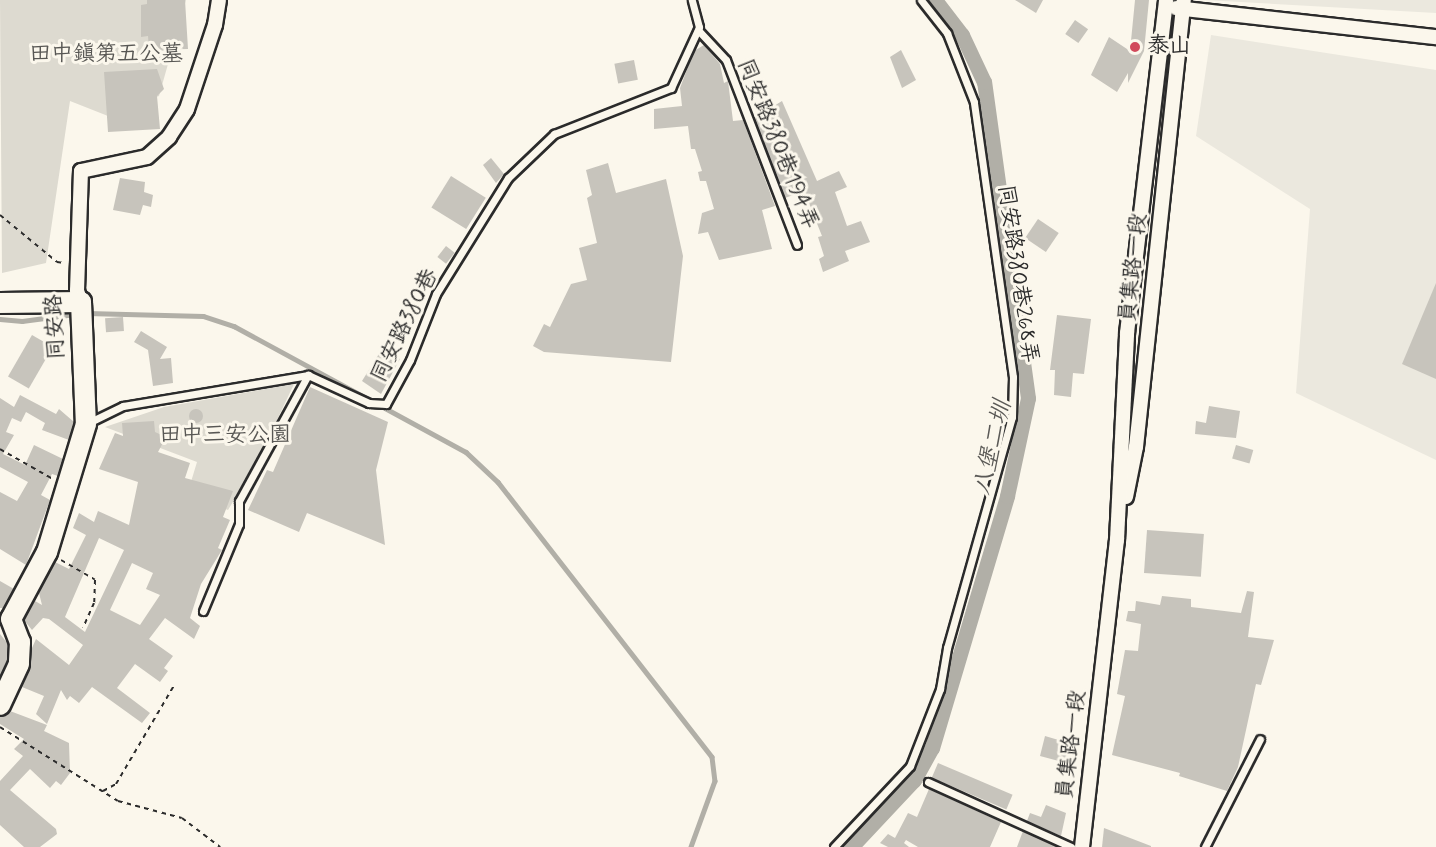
<!DOCTYPE html>
<html>
<head>
<meta charset="utf-8">
<style>
	body { margin:0 }
	#map { position:relative; width:1436px; height:847px; overflow:hidden; background:#fbf7ec; font-family:Mynerve,"LXGW WenKai TC",sans-serif }
	div>[style] { position:absolute }
	.built>* { inset:0; background:#ebe8de }
	.green>* { inset:0; background:#dddad0 }
	.stream>* { height:4.5px; margin:-2.25px; padding:0 2.25px; transform-origin:2.25px; border-radius:2.25px; background:#b1afa7 }
	.canal>* { height:15px; margin:-7.5px; padding:0 7.5px; transform-origin:7.5px; border-radius:7.5px; background:#b1afa7 }
	.building>* { inset:0; background:#c7c4bc; transform-origin:0 0 }
	.round { border-radius:50% }
	.path>* { height:2px; margin-top:-1px; transform-origin:0; background:repeating-linear-gradient(90deg,#2b2b2b 0 4.5px,transparent 0 9px) }
	.roads { filter:drop-shadow(2px 0 #2b2b2b) drop-shadow(-2px 0 #2b2b2b) drop-shadow(0 2px #2b2b2b) drop-shadow(0 -2px #2b2b2b) }
	.lane>* { height:7px; margin:-3.5px; padding:0 3.5px; transform-origin:3.5px; border-radius:3.5px; background:#fbf7ec }
	.street>* { height:14px; margin:-7px; padding:0 7px; transform-origin:7px; border-radius:7px; background:#fbf7ec }
	.secondary>* { height:20px; margin:-10px; padding:0 10px; transform-origin:10px; border-radius:10px; background:#fbf7ec }
	.dots>* { width:16px; height:16px; translate:-50% -50%; box-sizing:border-box; border:3px solid #fbf7ec; border-radius:50% }
	span { translate:-50% -50%; white-space:nowrap; text-align:center; line-height:1.15; -webkit-text-stroke:6px #fbf7ec; paint-order:stroke }
	.poi-label { font-size:22px; color:#2b2b2b }
	.left { translate:0 -50%; text-align:left }
	.park-label { font-size:22px; color:#585754 }
	.street-label { font-size:22px; color:#2b2b2b }
	.water-label { font-size:24px; color:#5a5956; font-style:italic }
</style>
</head>
<body>
<div id="map">
	<div class="built">
		<i style="clip-path:polygon(1205px 0,1436px 0,1436px 13px)"></i>
		<i style="clip-path:polygon(1211px 35px,1436px 70px,1436px 460px,1296px 393px,1310px 209px,1196px 136px)"></i>
	</div>
	<div class="green">
		<i style="clip-path:polygon(0 0,186px 0,159px 96px,108px 116px,70px 101px,46px 263px,2px 273px)"></i>
		<i style="clip-path:polygon(294px 384px,258px 460px,228px 510px,187px 495px,197px 462px,105px 427px,164px 407px)"></i>
	</div>
	<div class="stream">
		<i style="left:87px;top:313px;width:116px;rotate:1.5deg"></i>
		<i style="left:203px;top:316px;width:33px;rotate:18deg"></i>
		<i style="left:234px;top:326px;width:264px;rotate:28.5deg"></i>
		<i style="left:466px;top:452px;width:44px;rotate:43.2deg"></i>
		<i style="left:498px;top:482px;width:348px;rotate:52.1deg"></i>
		<i style="left:712px;top:757px;width:24px;rotate:83deg"></i>
		<i style="left:715px;top:781px;width:70px;rotate:110deg"></i>
		<i style="left:0;top:319px;width:22px;rotate:5deg"></i>
		<i style="left:22px;top:321px;width:53px;rotate:-7.5deg"></i>
	</div>
	<div class="canal">
		<i style="left:851px;top:847px;width:92px;rotate:-46.8deg"></i>
		<i style="left:914px;top:780px;width:37px;rotate:-61deg"></i>
		<i style="left:932px;top:748px;width:263px;rotate:-73.4deg"></i>
		<i style="left:1007px;top:496px;width:100px;rotate:-77.9deg"></i>
		<i style="left:1028px;top:398px;width:319px;rotate:-97.9deg"></i>
		<i style="left:984px;top:82px;width:52px;rotate:-115.1deg"></i>
		<i style="left:962px;top:35px;width:44px;rotate:-127.6deg"></i>
	</div>
	<div class="building">
		<i style="clip-path:polygon(147px 0,185px 0,188px 49px,149px 50px,148px 36px,141px 37px,141px 5px,147px 4px)"></i>
		<i style="clip-path:polygon(1015px 0,1043px 0,1036px 13px)"></i>
		<i style="clip-path:polygon(1135px 0,1149px 0,1144px 51px,1128px 83px,1128px 73px,1117px 92px,1091px 75px,1109px 37px,1130px 51px)"></i>
		<i style="left:1075px;top:20px;width:16px;height:17px;rotate:35deg"></i>
		<i style="clip-path:polygon(704px 45px,720px 64px,724px 83px,728px 81px,733px 121px,743px 120px,775px 206px,762px 210px,772px 249px,719px 260px,708px 232px,698px 234px,702px 213px,714px 209px,706px 181px,700px 181px,698px 172px,702px 171px,695px 149px,691px 149px,688px 126px,654px 129px,654px 109px,682px 106px,680px 88px,694px 51px)"></i>
		<i style="clip-path:polygon(901px 50px,916px 80px,902px 88px,890px 57px)"></i>
		<i style="left:634px;top:60px;width:20px;height:20px;rotate:79deg"></i>
		<i style="clip-path:polygon(157px 69px,164px 89px,157px 96px,160px 129px,108px 132px,104px 72px)"></i>
		<i style="clip-path:polygon(782px 101px,817px 181px,839px 171px,847px 187px,835px 192px,847px 226px,861px 221px,870px 242px,845px 251px,849px 261px,823px 272px,819px 259px,824px 256px,818px 237px,822px 236px,808px 201px,800px 205px,796px 194px,785px 198px,754px 118px)"></i>
		<i style="clip-path:polygon(491px 158px,504px 174px,496px 183px,483px 165px)"></i>
		<i style="clip-path:polygon(608px 163px,616px 193px,666px 179px,683px 256px,671px 362px,544px 352px,533px 346px,544px 324px,550px 327px,571px 284px,587px 280px,579px 248px,597px 243px,587px 198px,592px 195px,586px 170px)"></i>
		<i style="left:451px;top:176px;width:41px;height:37px;rotate:32deg"></i>
		<i style="clip-path:polygon(120px 178px,145px 182px,144px 192px,153px 195px,151px 207px,143px 205px,140px 215px,113px 210px)"></i>
		<i style="left:1038px;top:219px;width:25px;height:23px;rotate:34deg"></i>
		<i style="left:446px;top:246px;width:11px;height:14px;rotate:38deg"></i>
		<i style="clip-path:polygon(1436px 283px,1436px 379px,1402px 364px)"></i>
		<i style="clip-path:polygon(1057px 315px,1091px 319px,1084px 374px,1073px 373px,1071px 397px,1054px 395px,1055px 370px,1050px 370px)"></i>
		<i style="left:123px;top:317px;width:14px;height:18px;rotate:86deg"></i>
		<i style="clip-path:polygon(141px 331px,167px 347px,160px 359px,171px 358px,173px 383px,153px 386px,148px 350px,134px 342px)"></i>
		<i style="left:32px;top:335px;width:24px;height:48px;rotate:30deg"></i>
		<i style="clip-path:polygon(382px 349px,400px 359px,381px 394px,362px 381px)"></i>
		<i style="clip-path:polygon(310px 387px,388px 422px,376px 470px,385px 545px,307px 513px,299px 532px,248px 510px,267px 470px,273px 472px)"></i>
		<i style="clip-path:polygon(20px 395px,56px 414px,59px 409px,74px 422px,69px 440px,42px 430px,45px 423px,26px 412px,21px 422px,12px 418px,6px 432px,14px 435px,3px 454px,25px 465px,34px 445px,63px 459px,58px 476px,52px 474px,41px 495px,50px 500px,26px 565px,0 549px,0 492px,17px 501px,28px 482px,0 467px,0 398px,14px 407px)"></i>
		<i style="clip-path:polygon(1209px 406px,1240px 411px,1236px 438px,1195px 434px,1196px 421px,1206px 423px)"></i>
		<i class="round" style="left:189px;top:409px;width:14px;height:14px"></i>
		<i style="clip-path:polygon(evenodd,154px 421px,155px 432px,166px 437px,158px 452px,190px 463px,185px 478px,233px 491px,223px 517px,230px 520px,218px 548px,222px 550px,201px 584px,190px 618px,200px 626px,194px 639px,165px 618px,149px 639px,173px 656px,164px 668px,168px 671px,160px 682px,135px 664px,117px 688px,150px 713px,142px 723px,92px 687px,79px 703px,70px 696px,67px 700px,61px 690px,47px 724px,36px 714px,44px 696px,22px 687px,30px 669px,32px 648px,36px 639px,69px 665px,83px 645px,49px 619px,43px 618px,32px 630px,24px 620px,35px 601px,42px 605px,39px 593px,55px 562px,69px 569px,86px 535px,73px 528px,79px 513px,94px 522px,98px 511px,129px 525px,138px 482px,99px 469px,115px 433px,123px 436px,122px 423px,154px 421px,99px 538px,124px 550px,85px 632px,65px 617px,99px 538px,154px 421px,132px 563px,153px 573px,146px 589px,160px 595px,140px 625px,110px 610px,132px 563px)"></i>
		<i style="left:1236px;top:445px;width:18px;height:14px;rotate:16deg"></i>
		<i style="left:1147px;top:530px;width:57px;height:43px;rotate:4deg"></i>
		<i style="clip-path:polygon(0 581px,14px 589px,3px 608px,0 608px)"></i>
		<i style="clip-path:polygon(1247px 591px,1254px 592px,1248px 637px,1274px 640px,1261px 685px,1256px 684px,1238px 767px,1227px 791px,1179px 776px,1180px 773px,1112px 755px,1125px 696px,1117px 694px,1125px 650px,1138px 651px,1141px 624px,1126px 621px,1128px 611px,1135px 611px,1136px 601px,1160px 605px,1162px 596px,1191px 599px,1191px 607px,1241px 613px)"></i>
		<i style="clip-path:polygon(0 634px,8px 644px,7px 661px,0 676px)"></i>
		<i style="clip-path:polygon(10px 711px,47px 725px,44px 731px,69px 743px,70px 773px,61px 785px,56px 781px,50px 788px,30px 769px,10px 790px,56px 829px,57px 834px,40px 847px,24px 847px,0 825px,0 781px,23px 756px,14px 749px,24px 739px,0 724px,0 717px)"></i>
		<i style="clip-path:polygon(1045px 736px,1072px 744px,1070px 764px,1040px 756px)"></i>
		<i style="left:938px;top:763px;width:81px;height:16px;rotate:23deg"></i>
		<i style="clip-path:polygon(929px 789px,1001px 822px,990px 847px,918px 847px,906px 840px,904px 843px,909px 847px,888px 847px,880px 843px,888px 834px,895px 838px,908px 813px,917px 817px)"></i>
		<i style="clip-path:polygon(1046px 805px,1066px 813px,1061px 836px,1027px 821px,1030px 813px,1041px 817px)"></i>
		<i style="clip-path:polygon(1104px 828px,1151px 846px,1151px 847px,1102px 847px)"></i>
		<i style="clip-path:polygon(1023px 831px,1057px 847px,1017px 847px)"></i>
	</div>
	<div class="path">
		<i style="left:0;top:215px;width:74px;rotate:39.5deg"></i>
		<i style="left:57px;top:262px;width:7px;rotate:8deg"></i>
		<i style="left:0;top:449px;width:61px;rotate:29.5deg"></i>
		<i style="left:61px;top:560px;width:39px;rotate:30deg"></i>
		<i style="left:95px;top:580px;width:23px;rotate:92deg"></i>
		<i style="left:94px;top:603px;width:27px;rotate:114deg"></i>
		<i style="left:0;top:727px;width:139px;rotate:32.1deg"></i>
		<i style="left:118px;top:801px;width:66px;rotate:14.9deg"></i>
		<i style="left:182px;top:818px;width:48px;rotate:37.3deg"></i>
		<i style="left:103px;top:791px;width:15px;rotate:-28deg"></i>
		<i style="left:116px;top:784px;width:116px;rotate:-59.5deg"></i>
	</div>
	<div class="roads">
		<div class="lane">
			<i style="left:698px;top:30px;width:41px;rotate:47deg"></i>
			<i style="left:726px;top:60px;width:198px;rotate:69deg"></i>
			<i style="left:88px;top:423px;width:39px;rotate:-26deg"></i>
			<i style="left:123px;top:406px;width:188px;rotate:-9.5deg"></i>
			<i style="left:308px;top:375px;width:67px;rotate:24.7deg"></i>
			<i style="left:369px;top:403px;width:17px;rotate:3deg"></i>
			<i style="left:386px;top:404px;width:50px;rotate:-61.4deg"></i>
			<i style="left:410px;top:360px;width:71px;rotate:-68.5deg"></i>
			<i style="left:436px;top:294px;width:137px;rotate:-58.2deg"></i>
			<i style="left:508px;top:178px;width:64px;rotate:-43.7deg"></i>
			<i style="left:554px;top:134px;width:126px;rotate:-21.5deg"></i>
			<i style="left:671px;top:88px;width:67px;rotate:-65.3deg"></i>
			<i style="left:699px;top:27px;width:28px;rotate:-105deg"></i>
			<i style="left:203px;top:611px;width:94px;rotate:-67.5deg"></i>
			<i style="left:239px;top:524px;width:23px;rotate:-90deg"></i>
			<i style="left:239px;top:501px;width:144px;rotate:-61.3deg"></i>
			<i style="left:928px;top:782px;width:157px;rotate:24.4deg"></i>
			<i style="left:834px;top:847px;width:111px;rotate:-46.8deg"></i>
			<i style="left:910px;top:766px;width:83px;rotate:-68.7deg"></i>
			<i style="left:940px;top:689px;width:42px;rotate:-80.3deg"></i>
			<i style="left:947px;top:648px;width:240px;rotate:-74.3deg"></i>
			<i style="left:1012px;top:417px;width:40px;rotate:-88.6deg"></i>
			<i style="left:1013px;top:377px;width:278px;rotate:-98.1deg"></i>
			<i style="left:974px;top:102px;width:74px;rotate:-111.4deg"></i>
			<i style="left:947px;top:33px;width:42px;rotate:-128.2deg"></i>
			<i style="left:1205px;top:847px;width:121px;rotate:-63deg"></i>
		</div>
		<div class="street">
			<i style="left:1176px;top:8px;width:262px;rotate:6.4deg"></i>
			<i style="left:81px;top:302px;width:12px;rotate:-110deg"></i>
			<i style="left:77px;top:291px;width:120px;rotate:-88.1deg"></i>
			<i style="left:81px;top:171px;width:67px;rotate:-12deg"></i>
			<i style="left:147px;top:157px;width:30px;rotate:-42deg"></i>
			<i style="left:169px;top:137px;width:33px;rotate:-57deg"></i>
			<i style="left:187px;top:109px;width:89px;rotate:-71.6deg"></i>
			<i style="left:215px;top:25px;width:25px;rotate:-81deg"></i>
			<i style="left:1126px;top:497px;width:51px;rotate:-78.7deg"></i>
			<i style="left:1136px;top:447px;width:450px;rotate:-83.9deg"></i>
			<i style="left:1082px;top:847px;width:309px;rotate:-83.5deg"></i>
			<i style="left:1117px;top:540px;width:207px;rotate:-87.2deg"></i>
			<i style="left:1127px;top:333px;width:335px;rotate:-83.3deg"></i>
		</div>
		<div class="secondary">
			<i style="left:0;top:303px;width:81px;rotate:-0.7deg"></i>
			<i style="left:81px;top:302px;width:122px;rotate:87.7deg"></i>
			<i style="left:86px;top:424px;width:134px;rotate:106.9deg"></i>
			<i style="left:47px;top:552px;width:76px;rotate:118.2deg"></i>
			<i style="left:11px;top:619px;width:25px;rotate:69deg"></i>
			<i style="left:20px;top:642px;width:22px;rotate:93deg"></i>
			<i style="left:19px;top:664px;width:45px;rotate:114.9deg"></i>
		</div>
	</div>
	<div class="dots">
		<i style="left:1135px;top:47px;background:#d1495b"></i>
	</div>
	<div class="poi-label">
		<span class="left" style="left:1147px;top:47px">泰山</span>
	</div>
	<div class="park-label">
		<span style="left:106px;top:55px">田中鎮第五公墓</span>
		<span style="left:225px;top:436px">田中三安公園</span>
	</div>
	<div class="street-label">
		<span style="left:777px;top:144px;rotate:68deg">同安路380巷194弄</span>
		<span style="left:1134px;top:268px;rotate:-84deg">員集路一段</span>
		<span style="left:1017px;top:274px;rotate:82deg">同安路380巷268弄</span>
		<span style="left:405px;top:326px;rotate:-64deg">同安路380巷</span>
		<span style="left:56px;top:327px;rotate:-93deg">同安路</span>
		<span style="left:1072px;top:745px;rotate:-83deg">員集路一段</span>
	</div>
	<div class="water-label">
		<span style="left:993px;top:448px;rotate:-77deg">八堡二圳</span>
	</div>
</div>
</body>
</html>
